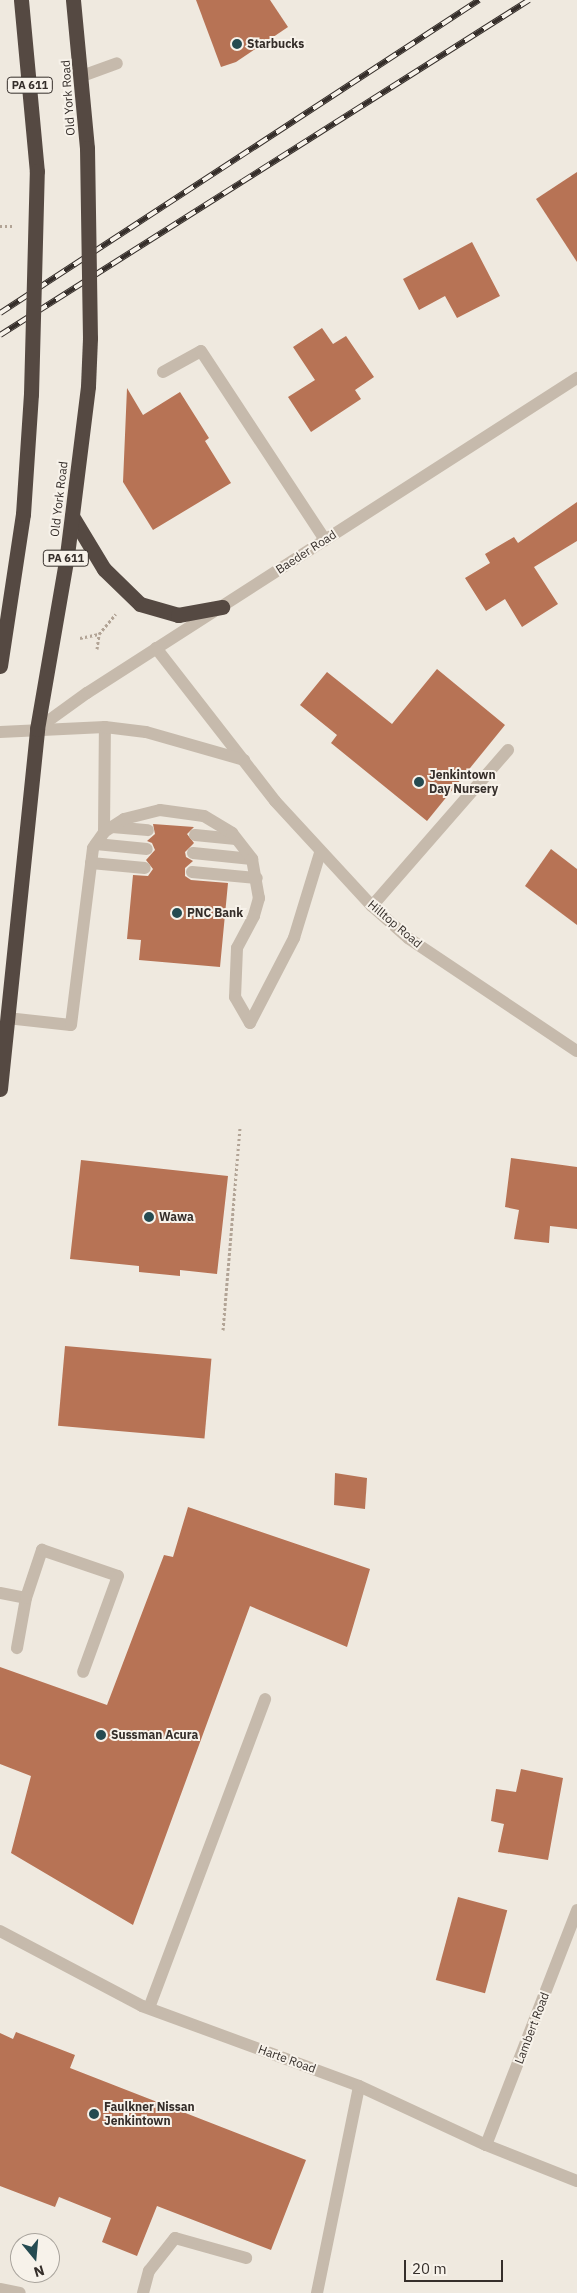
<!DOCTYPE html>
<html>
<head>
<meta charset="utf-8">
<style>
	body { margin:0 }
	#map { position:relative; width:577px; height:2293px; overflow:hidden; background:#efe9df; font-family:"IBM Plex Sans",sans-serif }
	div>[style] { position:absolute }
	.building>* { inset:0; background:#b77355; transform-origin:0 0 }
	.path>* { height:3px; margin-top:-1.5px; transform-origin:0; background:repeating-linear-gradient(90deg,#b2a496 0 2.5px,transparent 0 5px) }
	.lane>* { height:12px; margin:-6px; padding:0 6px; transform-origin:6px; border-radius:6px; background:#c6baac }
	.street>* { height:12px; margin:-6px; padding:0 6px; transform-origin:6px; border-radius:6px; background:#c6baac }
	.highway>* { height:15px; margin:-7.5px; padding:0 7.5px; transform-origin:7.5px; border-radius:7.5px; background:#554942 }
	.rail>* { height:5.5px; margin-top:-2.75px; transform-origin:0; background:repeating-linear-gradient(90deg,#f7f2ea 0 11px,#352e2a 0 22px); box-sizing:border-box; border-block:1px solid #352e2a }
	.highway-bridge>* { height:15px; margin:-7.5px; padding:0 7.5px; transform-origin:7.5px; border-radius:7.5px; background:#554942 }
	.dots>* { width:14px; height:14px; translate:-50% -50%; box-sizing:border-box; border:2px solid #f7f2ea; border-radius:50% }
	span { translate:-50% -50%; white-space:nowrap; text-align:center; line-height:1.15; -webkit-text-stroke:4px #f7f2ea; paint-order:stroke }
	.shield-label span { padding:1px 4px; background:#f7f2ea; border:1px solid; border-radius:4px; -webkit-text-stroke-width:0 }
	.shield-label { font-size:11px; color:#352e2a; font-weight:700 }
	.poi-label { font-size:12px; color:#352e2a; font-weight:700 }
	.left { translate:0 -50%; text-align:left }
	.street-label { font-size:12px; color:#352e2a }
	.north { position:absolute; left:10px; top:2233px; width:50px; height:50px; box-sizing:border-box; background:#f7f2ea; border:1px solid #a9a49d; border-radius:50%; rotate:163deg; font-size:14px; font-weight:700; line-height:20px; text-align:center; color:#352e2a }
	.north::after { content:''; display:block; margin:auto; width:18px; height:22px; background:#254b51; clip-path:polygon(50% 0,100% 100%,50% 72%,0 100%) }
	.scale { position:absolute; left:404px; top:2260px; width:99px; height:22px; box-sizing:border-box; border:2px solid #352e2a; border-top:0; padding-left:6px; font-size:15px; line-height:18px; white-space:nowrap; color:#352e2a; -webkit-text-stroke:4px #f7f2ea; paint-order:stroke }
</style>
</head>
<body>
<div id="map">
	<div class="building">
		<i style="clip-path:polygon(196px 0,270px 0,288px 27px,236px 62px,221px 67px)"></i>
		<i style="clip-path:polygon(577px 172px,577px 262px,536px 199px)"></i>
		<i style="clip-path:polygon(472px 242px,500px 296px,457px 318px,445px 296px,419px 310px,403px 279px)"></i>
		<i style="clip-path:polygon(322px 328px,333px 344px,346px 336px,374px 377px,355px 390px,361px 399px,311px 432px,288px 397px,315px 380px,293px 347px)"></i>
		<i style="clip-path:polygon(127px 388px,143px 415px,180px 392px,209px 438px,205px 441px,231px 483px,153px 530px,123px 482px)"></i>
		<i style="clip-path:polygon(577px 502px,577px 541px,534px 567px,558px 604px,522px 627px,505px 599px,486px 611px,465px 578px,490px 563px,485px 554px,514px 537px,518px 543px)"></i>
		<i style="clip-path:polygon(437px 669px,505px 725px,427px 821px,331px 743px,337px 735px,300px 705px,327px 672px,392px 724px)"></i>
		<i style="clip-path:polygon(153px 824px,194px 827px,187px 834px,194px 843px,185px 852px,186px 857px,193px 861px,185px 868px,185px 876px,191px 880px,228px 883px,220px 967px,139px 960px,141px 940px,127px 939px,133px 875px,148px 876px,153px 869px,146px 860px,155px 850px,152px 843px,147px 841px,155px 834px)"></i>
		<i style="clip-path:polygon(551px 849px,577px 869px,577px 925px,525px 886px)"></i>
		<i style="clip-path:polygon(511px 1158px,577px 1167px,577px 1229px,550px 1226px,549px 1243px,514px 1239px,519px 1210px,505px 1207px)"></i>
		<i style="clip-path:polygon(81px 1160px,228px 1176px,217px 1274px,180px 1270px,180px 1276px,139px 1272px,139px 1266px,70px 1259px)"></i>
		<i style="left:65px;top:1346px;width:147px;height:80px;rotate:5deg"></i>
		<i style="clip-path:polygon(335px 1473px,367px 1478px,365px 1509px,334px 1505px)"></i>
		<i style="clip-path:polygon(188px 1507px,370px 1569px,347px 1647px,250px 1606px,133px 1925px,11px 1853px,31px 1776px,0 1764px,0 1667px,107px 1705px,164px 1555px,173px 1557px)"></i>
		<i style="clip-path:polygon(521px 1769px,563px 1778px,548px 1860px,498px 1852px,504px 1824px,491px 1821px,496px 1789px,516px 1792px)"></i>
		<i style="left:458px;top:1897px;width:51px;height:86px;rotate:15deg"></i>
		<i style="clip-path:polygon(16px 2032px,75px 2055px,70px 2068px,306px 2160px,271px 2250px,157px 2206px,137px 2256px,102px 2242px,111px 2218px,59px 2197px,55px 2207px,0 2186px,0 2033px,13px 2039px)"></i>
	</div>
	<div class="path">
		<i style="left:0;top:226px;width:12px"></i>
		<i style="left:80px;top:638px;width:19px;rotate:-12deg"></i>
		<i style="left:97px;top:649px;width:15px;rotate:-82deg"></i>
		<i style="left:99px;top:634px;width:26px;rotate:-50deg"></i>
		<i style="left:223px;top:1330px;width:205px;rotate:-85.2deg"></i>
	</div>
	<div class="lane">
		<i style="left:82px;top:76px;width:37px;rotate:-20deg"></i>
		<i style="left:163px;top:372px;width:43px;rotate:-28.9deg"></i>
		<i style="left:201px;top:351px;width:226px;rotate:56.7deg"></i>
		<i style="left:112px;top:827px;width:36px;rotate:5deg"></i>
		<i style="left:104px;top:832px;width:105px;rotate:-89.5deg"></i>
		<i style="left:195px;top:835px;width:41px;rotate:5.6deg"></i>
		<i style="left:96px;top:844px;width:51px;rotate:5.6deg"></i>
		<i style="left:193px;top:853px;width:59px;rotate:5.8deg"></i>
		<i style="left:91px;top:863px;width:54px;rotate:5.3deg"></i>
		<i style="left:192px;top:872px;width:65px;rotate:5.3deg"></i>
		<i style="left:372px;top:906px;width:207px;rotate:-48.9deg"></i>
		<i style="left:7px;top:1018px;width:64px;rotate:6.2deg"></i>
		<i style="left:71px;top:1025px;width:178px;rotate:-82.9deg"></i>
		<i style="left:93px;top:848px;width:19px;rotate:-55deg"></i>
		<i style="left:104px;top:832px;width:24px;rotate:-33deg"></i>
		<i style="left:124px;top:819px;width:37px;rotate:-14deg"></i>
		<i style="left:160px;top:810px;width:44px;rotate:7.8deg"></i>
		<i style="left:204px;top:816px;width:33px;rotate:31deg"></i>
		<i style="left:232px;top:833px;width:33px;rotate:52deg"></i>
		<i style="left:252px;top:859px;width:40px;rotate:80deg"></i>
		<i style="left:259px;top:898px;width:19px;rotate:106deg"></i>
		<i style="left:254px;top:916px;width:36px;rotate:118deg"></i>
		<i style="left:237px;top:948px;width:49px;rotate:92.3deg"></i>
		<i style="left:235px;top:997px;width:30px;rotate:60deg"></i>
		<i style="left:250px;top:1023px;width:96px;rotate:-62.6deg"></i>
		<i style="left:294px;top:938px;width:89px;rotate:-73deg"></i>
		<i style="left:0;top:1593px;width:26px;rotate:11deg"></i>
		<i style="left:26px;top:1598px;width:51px;rotate:100.2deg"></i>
		<i style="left:26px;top:1598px;width:51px;rotate:-71.6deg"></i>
		<i style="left:42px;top:1550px;width:80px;rotate:18.9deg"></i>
		<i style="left:118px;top:1576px;width:102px;rotate:110deg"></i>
		<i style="left:149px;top:2008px;width:330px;rotate:-69.4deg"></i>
		<i style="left:0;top:2289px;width:20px;rotate:11deg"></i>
		<i style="left:143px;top:2293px;width:23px;rotate:-75deg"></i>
		<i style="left:149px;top:2271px;width:42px;rotate:-51.8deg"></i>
		<i style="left:175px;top:2238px;width:74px;rotate:15.7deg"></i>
		<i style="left:317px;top:2293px;width:211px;rotate:-78.5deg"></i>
	</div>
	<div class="street">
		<i style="left:156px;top:648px;width:194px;rotate:52.1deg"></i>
		<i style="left:275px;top:801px;width:143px;rotate:47.3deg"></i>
		<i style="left:372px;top:906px;width:48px;rotate:41.6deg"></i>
		<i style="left:408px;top:938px;width:203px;rotate:33.8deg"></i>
		<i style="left:37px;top:729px;width:62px;rotate:-35.8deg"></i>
		<i style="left:87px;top:693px;width:583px;rotate:-32.74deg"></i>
		<i style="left:0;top:732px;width:105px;rotate:-2.7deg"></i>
		<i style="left:105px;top:727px;width:41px;rotate:7deg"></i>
		<i style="left:146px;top:732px;width:102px;rotate:15.9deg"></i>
		<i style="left:0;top:1931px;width:161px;rotate:27.8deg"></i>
		<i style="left:142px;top:2006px;width:231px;rotate:20.2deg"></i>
		<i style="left:359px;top:2086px;width:140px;rotate:24.9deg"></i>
		<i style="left:486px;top:2145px;width:98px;rotate:21.6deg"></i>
		<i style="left:486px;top:2145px;width:252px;rotate:-68.8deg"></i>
	</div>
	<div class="highway">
		<i style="left:21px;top:0;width:172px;rotate:84.7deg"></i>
		<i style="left:73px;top:0;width:149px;rotate:84.6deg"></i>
		<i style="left:72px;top:516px;width:62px;rotate:58.9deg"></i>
		<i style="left:104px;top:569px;width:50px;rotate:44.2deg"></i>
		<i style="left:140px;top:604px;width:40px;rotate:16deg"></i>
		<i style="left:178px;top:615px;width:45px;rotate:-10.3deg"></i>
		<i style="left:0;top:666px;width:154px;rotate:-81.4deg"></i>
		<i style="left:23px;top:514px;width:120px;rotate:-86.2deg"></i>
		<i style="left:0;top:1089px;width:362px;rotate:-84.1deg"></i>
		<i style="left:37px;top:729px;width:177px;rotate:-80.2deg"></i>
		<i style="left:67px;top:555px;width:170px;rotate:-82.9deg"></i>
		<i style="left:88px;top:386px;width:48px;rotate:-87.6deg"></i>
	</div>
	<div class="rail">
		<i style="left:0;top:313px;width:572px;rotate:-33.16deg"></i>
		<i style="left:0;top:335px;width:626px;rotate:-32.34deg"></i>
	</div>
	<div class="highway-bridge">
		<i style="left:87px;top:148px;width:190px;rotate:89.1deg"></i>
		<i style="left:31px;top:394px;width:223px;rotate:-88.5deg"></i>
	</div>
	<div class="dots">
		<i style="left:237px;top:44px;background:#254b51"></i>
		<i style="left:419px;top:782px;background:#254b51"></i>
		<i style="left:177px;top:913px;background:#254b51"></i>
		<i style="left:149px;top:1217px;background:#254b51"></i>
		<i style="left:101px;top:1735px;background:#254b51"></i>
		<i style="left:94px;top:2114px;background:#254b51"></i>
	</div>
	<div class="shield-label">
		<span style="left:30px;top:85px">PA 611</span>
		<span style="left:66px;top:558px">PA 611</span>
	</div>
	<div class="poi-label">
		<span class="left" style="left:247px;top:44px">Starbucks</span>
		<span class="left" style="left:429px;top:782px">Jenkintown<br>Day Nursery</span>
		<span class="left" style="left:187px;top:913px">PNC Bank</span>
		<span class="left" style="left:159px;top:1217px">Wawa</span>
		<span class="left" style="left:111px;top:1735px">Sussman Acura</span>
		<span class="left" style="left:104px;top:2114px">Faulkner Nissan<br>Jenkintown</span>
	</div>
	<div class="street-label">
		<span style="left:68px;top:98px;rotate:-94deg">Old York Road</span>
		<span style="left:59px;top:499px;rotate:-83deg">Old York Road</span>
		<span style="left:306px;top:552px;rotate:-33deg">Baeder Road</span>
		<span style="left:395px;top:924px;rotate:40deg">Hilltop Road</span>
		<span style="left:532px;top:2028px;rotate:-69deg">Lambert Road</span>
		<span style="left:287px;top:2059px;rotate:20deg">Harte Road</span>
	</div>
	<div class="north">N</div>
	<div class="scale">20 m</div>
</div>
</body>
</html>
